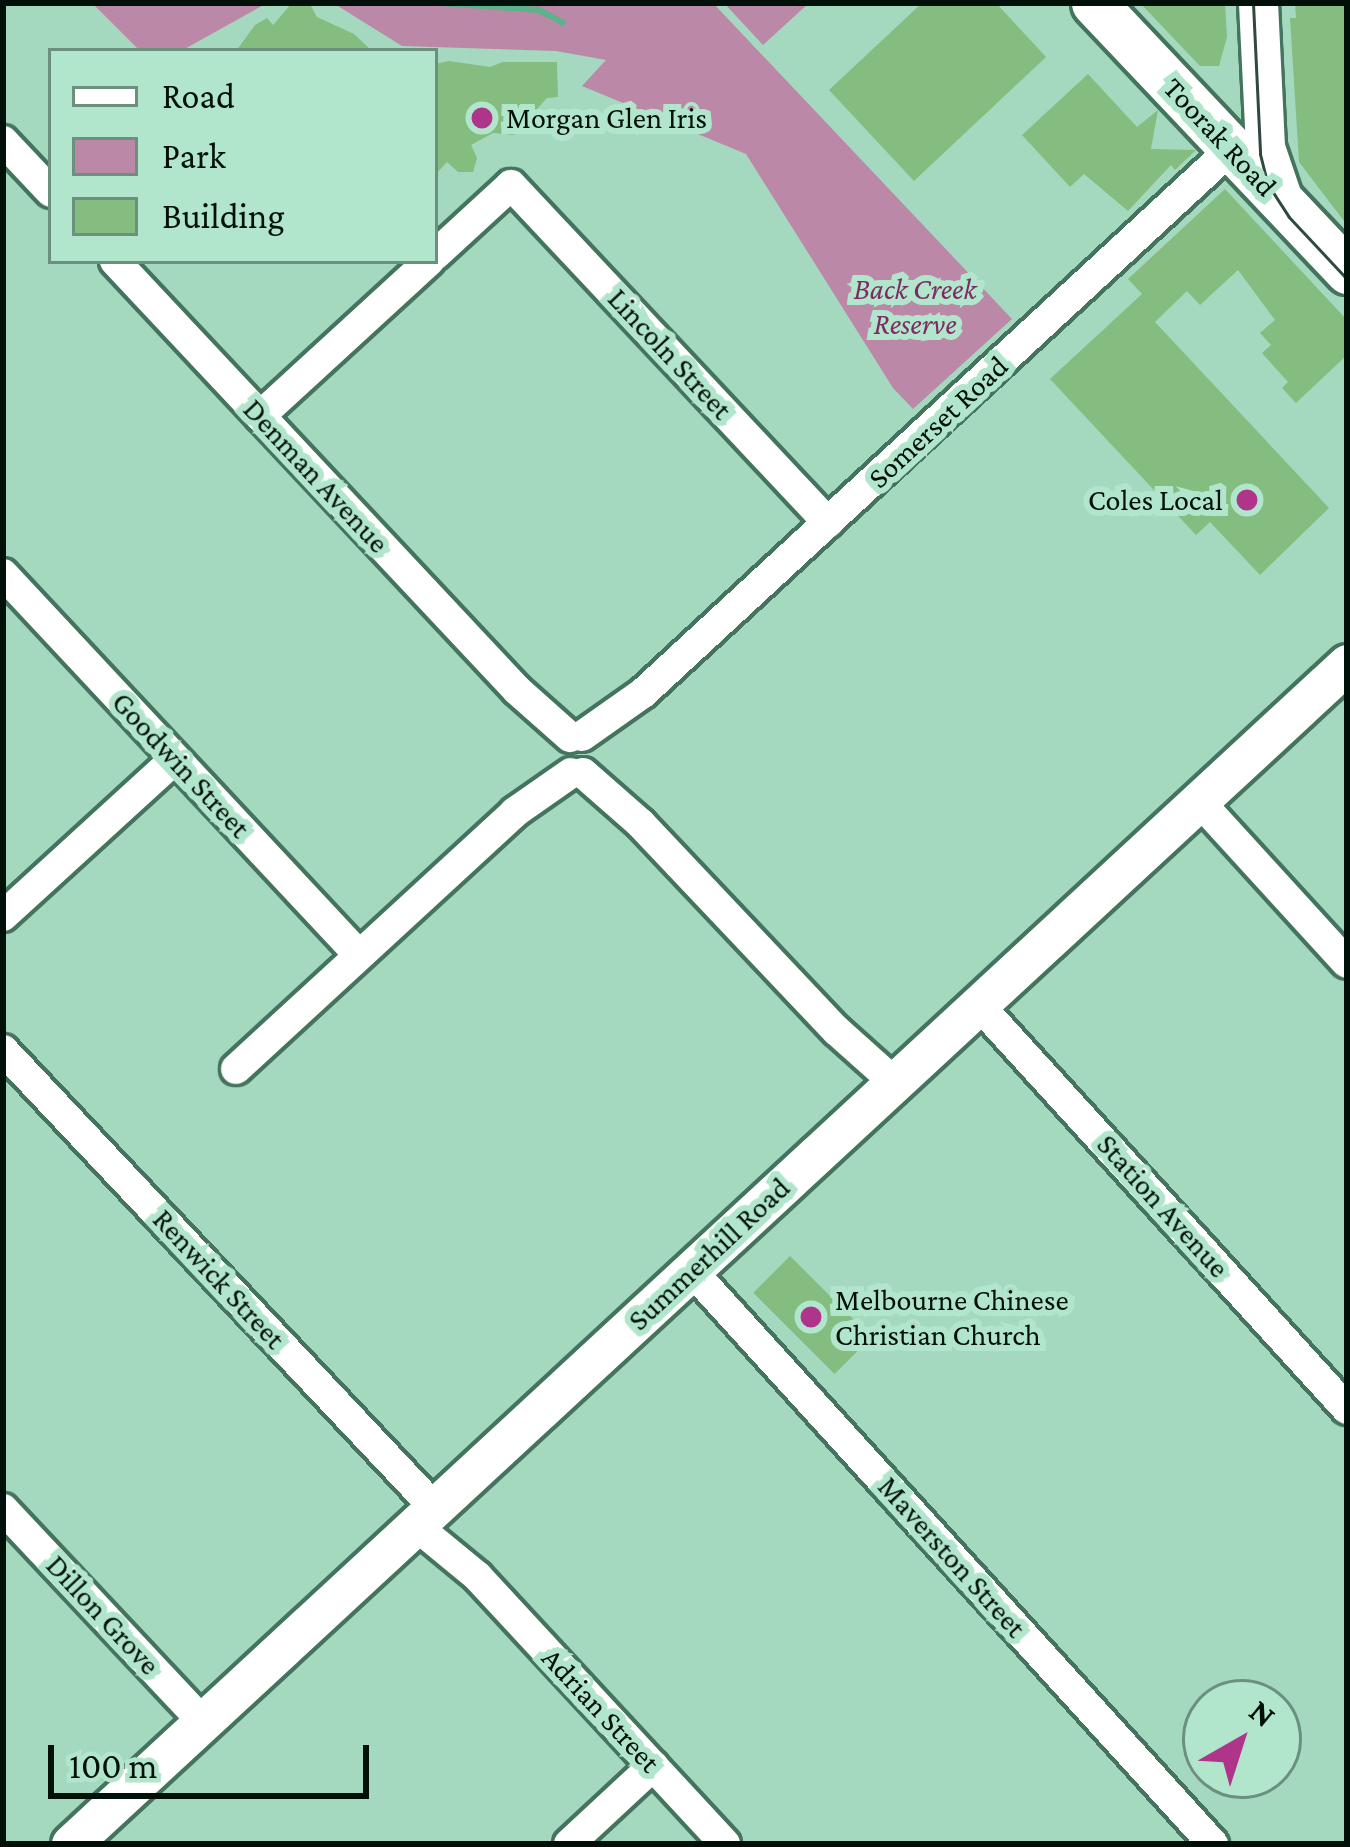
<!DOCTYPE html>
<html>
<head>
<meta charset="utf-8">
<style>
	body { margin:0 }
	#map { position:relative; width:1350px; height:1847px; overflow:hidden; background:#a5d9bf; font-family:"Crimson Pro",serif }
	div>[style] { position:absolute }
	.green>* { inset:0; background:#bb89a7 }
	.stream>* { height:6px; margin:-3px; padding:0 3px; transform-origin:3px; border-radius:3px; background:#5cb28b }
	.building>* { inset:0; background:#85bc80; transform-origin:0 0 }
	.roads { filter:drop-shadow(3px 0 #44745d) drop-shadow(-3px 0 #44745d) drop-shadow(0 3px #44745d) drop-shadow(0 -3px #44745d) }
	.minor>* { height:30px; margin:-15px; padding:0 15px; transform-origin:15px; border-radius:15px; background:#fff }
	.major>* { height:39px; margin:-19.5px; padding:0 19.5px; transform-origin:19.5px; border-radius:19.5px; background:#fff }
	.highway>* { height:45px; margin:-22.5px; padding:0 22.5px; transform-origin:22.5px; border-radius:22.5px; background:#fff }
	.tram>* { height:3px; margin:-1.5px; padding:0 1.5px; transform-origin:1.5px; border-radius:1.5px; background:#2f493c }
	.dots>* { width:33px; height:33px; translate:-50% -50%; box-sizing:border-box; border:6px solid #b2e6cc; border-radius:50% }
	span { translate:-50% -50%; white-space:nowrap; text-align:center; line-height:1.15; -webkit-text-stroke:12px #b2e6cc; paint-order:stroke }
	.poi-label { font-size:30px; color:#011109 }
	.left { translate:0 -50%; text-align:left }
	.right { translate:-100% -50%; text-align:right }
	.street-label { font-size:30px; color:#011109 }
	.park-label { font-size:30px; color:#7d2a62; font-style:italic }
	.frame { position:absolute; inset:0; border:6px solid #011109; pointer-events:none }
	.legend { position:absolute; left:48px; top:48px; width:390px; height:216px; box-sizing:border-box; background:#b2e6cc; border:3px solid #6b917e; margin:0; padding:15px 21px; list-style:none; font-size:36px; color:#011109 }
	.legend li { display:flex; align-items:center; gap:24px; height:60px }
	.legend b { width:60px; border:3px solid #6b917e }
	.north { position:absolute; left:1182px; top:1679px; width:120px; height:120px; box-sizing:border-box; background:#b2e6cc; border:3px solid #6b917e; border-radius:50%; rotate:39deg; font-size:33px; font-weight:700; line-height:48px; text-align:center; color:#011109 }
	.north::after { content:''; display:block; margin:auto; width:42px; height:54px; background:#af358a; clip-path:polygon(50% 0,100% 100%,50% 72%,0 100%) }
	.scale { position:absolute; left:48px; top:1745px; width:321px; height:54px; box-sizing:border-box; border:6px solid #011109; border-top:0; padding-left:15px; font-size:36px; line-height:42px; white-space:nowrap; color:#011109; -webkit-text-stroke:9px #b2e6cc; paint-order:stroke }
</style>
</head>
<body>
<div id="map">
	<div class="green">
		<i style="clip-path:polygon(92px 3px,267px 3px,181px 51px,140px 51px)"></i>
		<i style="clip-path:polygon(333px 3px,713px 3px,1012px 319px,913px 409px,893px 388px,746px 154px,582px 86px,606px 60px,556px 51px,402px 46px)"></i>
		<i style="clip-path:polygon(724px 3px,809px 3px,763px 45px)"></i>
	</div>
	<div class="stream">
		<i style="left:441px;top:3px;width:98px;rotate:4.1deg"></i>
		<i style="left:539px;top:10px;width:27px;rotate:28deg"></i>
	</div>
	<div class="building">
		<i style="clip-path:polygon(292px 3px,311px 6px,317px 17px,354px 34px,372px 51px,236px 51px,255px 25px,267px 18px,273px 25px)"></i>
		<i style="clip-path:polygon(922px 3px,996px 3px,1046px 57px,914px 181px,829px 90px)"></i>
		<i style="clip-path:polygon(1140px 3px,1225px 3px,1227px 37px,1219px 66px,1200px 66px)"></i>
		<i style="clip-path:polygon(1295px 3px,1347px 3px,1347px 225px,1299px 162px,1290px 18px,1296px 18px)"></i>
		<i style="clip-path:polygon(449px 61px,490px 67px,503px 62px,557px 62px,558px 97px,547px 98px,514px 135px,493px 133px,471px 145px,477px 158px,473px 172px,458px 172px,447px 162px,435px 175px,435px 64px)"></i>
		<i style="clip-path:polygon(1088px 74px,1137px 127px,1158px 110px,1151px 149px,1196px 150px,1175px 170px,1171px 165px,1128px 211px,1084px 174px,1070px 187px,1022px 135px)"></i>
		<i style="clip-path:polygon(1225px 189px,1347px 320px,1347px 355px,1296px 403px,1282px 388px,1288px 382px,1262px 353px,1271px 345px,1260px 333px,1275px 320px,1238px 270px,1200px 305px,1187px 291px,1155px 322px,1329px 508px,1260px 575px,1210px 522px,1196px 535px,1050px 379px,1142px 294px,1128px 279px)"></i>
		<i style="left:790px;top:1256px;width:115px;height:52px;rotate:45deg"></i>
	</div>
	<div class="roads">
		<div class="minor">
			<i style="left:3px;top:141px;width:70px;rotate:46.7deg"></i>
			<i style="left:435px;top:255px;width:103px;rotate:-42.6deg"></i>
			<i style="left:511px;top:185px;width:463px;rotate:46.8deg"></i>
			<i style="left:115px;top:261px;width:588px;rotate:46.86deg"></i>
			<i style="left:517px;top:690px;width:71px;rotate:41.6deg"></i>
			<i style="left:260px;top:416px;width:229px;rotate:-42.5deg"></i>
			<i style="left:3px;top:574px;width:521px;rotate:46.94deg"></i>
			<i style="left:582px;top:736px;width:75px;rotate:-35.2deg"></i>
			<i style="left:643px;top:693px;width:801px;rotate:-42.77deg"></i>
			<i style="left:583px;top:773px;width:77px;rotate:41.3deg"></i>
			<i style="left:641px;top:824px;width:285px;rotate:46.6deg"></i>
			<i style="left:837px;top:1031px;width:76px;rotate:41.8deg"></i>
			<i style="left:1199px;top:801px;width:219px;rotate:47.6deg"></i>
			<i style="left:3px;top:916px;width:233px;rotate:-42.4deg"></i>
			<i style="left:978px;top:1004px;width:548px;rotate:47.66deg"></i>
			<i style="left:3px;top:1050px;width:628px;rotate:46.68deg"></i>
			<i style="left:236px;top:1069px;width:379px;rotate:-42.6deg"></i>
			<i style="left:515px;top:812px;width:68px;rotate:-34.9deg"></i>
			<i style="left:691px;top:1270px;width:776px;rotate:47.72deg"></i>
			<i style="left:3px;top:1509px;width:292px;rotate:46.8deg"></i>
			<i style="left:415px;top:1525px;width:80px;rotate:39.4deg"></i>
			<i style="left:477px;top:1576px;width:365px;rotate:47.2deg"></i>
			<i style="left:569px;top:1844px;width:115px;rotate:-42.9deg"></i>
		</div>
		<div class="major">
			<i style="left:1258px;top:3px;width:144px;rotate:87.2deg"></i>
			<i style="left:1265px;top:147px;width:56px;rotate:71.2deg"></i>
			<i style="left:71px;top:1844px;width:1738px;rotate:-42.76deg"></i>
		</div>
		<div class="highway">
			<i style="left:1094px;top:3px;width:369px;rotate:46.6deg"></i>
		</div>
	</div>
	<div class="tram">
		<i style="left:1253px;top:3px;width:151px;rotate:87.3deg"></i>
		<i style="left:1260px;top:154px;width:30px;rotate:76deg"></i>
		<i style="left:1267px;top:183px;width:40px;rotate:57.1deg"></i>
		<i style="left:1289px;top:217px;width:85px;rotate:46.9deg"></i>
	</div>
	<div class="dots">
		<i style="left:482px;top:118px;background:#af358a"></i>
		<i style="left:1247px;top:500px;background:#af358a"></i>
		<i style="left:811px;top:1317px;background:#af358a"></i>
	</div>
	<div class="poi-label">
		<span class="left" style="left:506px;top:118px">Morgan Glen Iris</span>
		<span class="right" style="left:1223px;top:500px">Coles Local</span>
		<span class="left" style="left:835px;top:1317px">Melbourne Chinese<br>Christian Church</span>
	</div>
	<div class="street-label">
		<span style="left:1220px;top:137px;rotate:47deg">Toorak Road</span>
		<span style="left:670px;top:354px;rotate:47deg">Lincoln Street</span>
		<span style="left:938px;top:422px;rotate:-43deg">Somerset Road</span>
		<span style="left:316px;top:476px;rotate:47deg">Denman Avenue</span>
		<span style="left:181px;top:765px;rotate:47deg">Goodwin Street</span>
		<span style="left:1163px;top:1206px;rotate:48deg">Station Avenue</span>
		<span style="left:709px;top:1254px;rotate:-43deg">Summerhill Road</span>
		<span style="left:219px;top:1279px;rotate:47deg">Renwick Street</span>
		<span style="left:952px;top:1557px;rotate:48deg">Maverston Street</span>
		<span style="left:103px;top:1615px;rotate:47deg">Dillon Grove</span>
		<span style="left:601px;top:1710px;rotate:47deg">Adrian Street</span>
	</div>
	<div class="park-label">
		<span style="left:915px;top:306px">Back Creek<br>Reserve</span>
	</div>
	<div class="frame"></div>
	<ul class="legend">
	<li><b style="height:15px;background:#fff"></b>Road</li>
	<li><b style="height:33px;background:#bb89a7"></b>Park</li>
	<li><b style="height:33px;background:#85bc80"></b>Building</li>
	</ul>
	<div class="north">N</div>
	<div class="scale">100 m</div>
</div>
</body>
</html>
